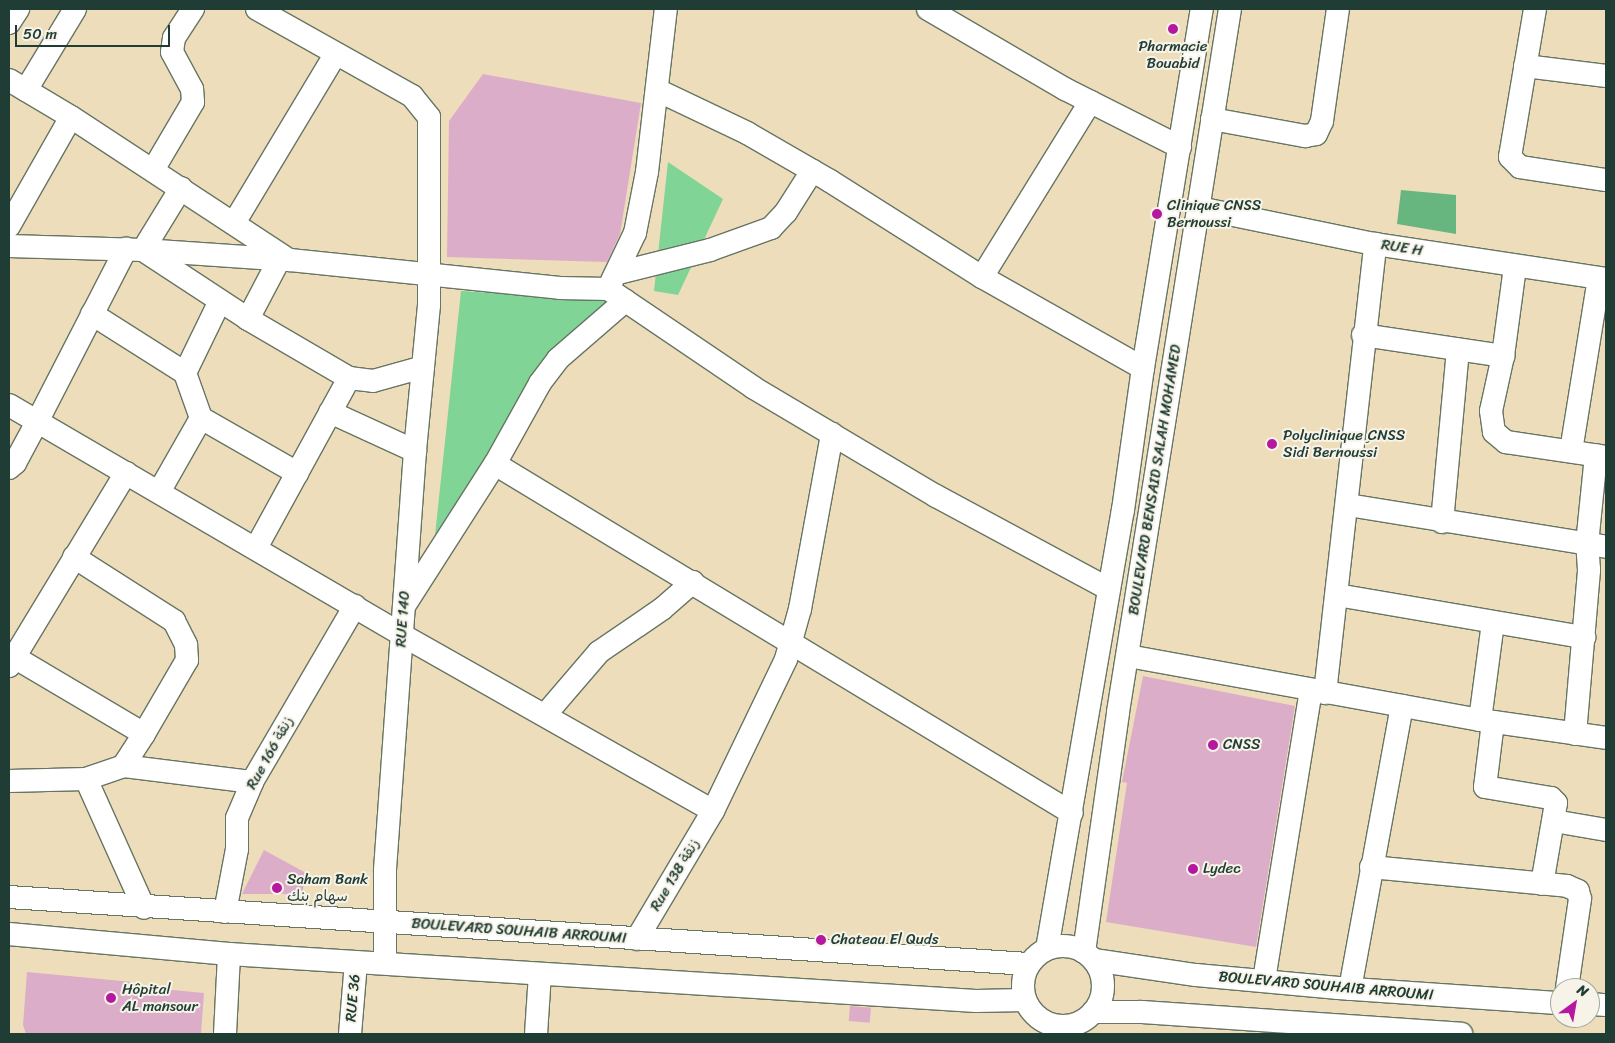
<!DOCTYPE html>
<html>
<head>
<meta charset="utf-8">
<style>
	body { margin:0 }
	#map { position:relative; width:1615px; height:1043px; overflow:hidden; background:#eeddba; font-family:Sriracha,"Playpen Sans Arabic",sans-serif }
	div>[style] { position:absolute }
	.green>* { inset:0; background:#80d496 }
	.forest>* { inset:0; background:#68b67f }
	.building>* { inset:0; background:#dcadc8; transform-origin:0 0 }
	.roads { filter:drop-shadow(1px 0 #677563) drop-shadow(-1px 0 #677563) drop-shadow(0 1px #677563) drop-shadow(0 -1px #677563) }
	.minor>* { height:22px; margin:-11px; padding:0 11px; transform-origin:11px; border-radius:11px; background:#fff }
	.minor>.ring { margin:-11px; padding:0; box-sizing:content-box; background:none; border:22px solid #fff; border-radius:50% }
	.dots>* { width:14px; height:14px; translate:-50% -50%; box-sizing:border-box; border:2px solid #f7f3e8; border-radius:50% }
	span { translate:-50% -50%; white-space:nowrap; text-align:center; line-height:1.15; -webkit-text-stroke:4px #f7f3e8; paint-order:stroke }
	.poi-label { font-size:15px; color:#1f3d34 }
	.left { translate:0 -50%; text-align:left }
	.street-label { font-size:15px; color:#1f3d34 }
	.frame { position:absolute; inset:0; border:10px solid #1f3d34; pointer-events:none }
	.north { position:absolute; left:1550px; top:978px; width:50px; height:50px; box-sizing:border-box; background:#f7f3e8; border:1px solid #a1aaa0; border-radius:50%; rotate:32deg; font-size:14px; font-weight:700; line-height:20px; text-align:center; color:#1f3d34 }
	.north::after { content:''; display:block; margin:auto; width:18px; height:22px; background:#b5179e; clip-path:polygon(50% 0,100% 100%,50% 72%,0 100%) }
	.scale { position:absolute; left:15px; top:25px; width:155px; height:22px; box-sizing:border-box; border:2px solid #1f3d34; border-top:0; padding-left:6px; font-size:15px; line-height:18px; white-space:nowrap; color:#1f3d34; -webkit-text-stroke:4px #f7f3e8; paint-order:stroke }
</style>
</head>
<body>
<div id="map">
	<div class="green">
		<i style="clip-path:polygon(668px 162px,723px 199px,678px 295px,654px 291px)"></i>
		<i style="clip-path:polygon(461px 291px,614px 301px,552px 355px,433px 554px)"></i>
	</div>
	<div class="forest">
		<i style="clip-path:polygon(1401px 190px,1456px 195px,1456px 234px,1397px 224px)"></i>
	</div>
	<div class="building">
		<i style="clip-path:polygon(483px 74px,641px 103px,620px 234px,607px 262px,447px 257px,449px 121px)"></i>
		<i style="clip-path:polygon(1143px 676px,1295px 706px,1256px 947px,1106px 922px,1127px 783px,1122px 782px)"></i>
		<i style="clip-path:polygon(264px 850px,306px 873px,302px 894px,242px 894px)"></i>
		<i style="clip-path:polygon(27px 972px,132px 982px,131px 986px,204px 993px,201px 1034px,26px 1034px,23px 1025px)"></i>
		<i style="left:850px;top:1006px;width:21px;height:15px;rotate:5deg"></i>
	</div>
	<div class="roads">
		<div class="minor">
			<i style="left:257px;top:9px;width:178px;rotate:29.3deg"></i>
			<i style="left:412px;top:96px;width:27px;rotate:51deg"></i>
			<i style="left:429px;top:117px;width:188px;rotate:90deg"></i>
			<i style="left:429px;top:305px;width:147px;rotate:95.5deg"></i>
			<i style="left:415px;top:451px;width:421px;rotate:94.1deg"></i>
			<i style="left:385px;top:871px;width:92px;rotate:90deg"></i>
			<i style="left:928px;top:9px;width:159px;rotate:30.3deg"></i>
			<i style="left:1065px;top:89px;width:129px;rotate:26.8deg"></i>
			<i style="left:1535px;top:9px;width:150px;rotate:99.6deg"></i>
			<i style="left:1510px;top:157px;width:14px;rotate:45deg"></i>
			<i style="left:1520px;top:167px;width:87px;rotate:8.6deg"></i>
			<i style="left:9px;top:23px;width:17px;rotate:-57deg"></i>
			<i style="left:1525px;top:66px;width:82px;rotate:7deg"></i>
			<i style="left:9px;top:80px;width:72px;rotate:30.8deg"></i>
			<i style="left:71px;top:117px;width:261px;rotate:33.3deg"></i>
			<i style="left:26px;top:90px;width:95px;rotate:-58.8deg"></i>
			<i style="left:657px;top:90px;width:100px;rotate:25.5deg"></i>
			<i style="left:747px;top:133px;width:96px;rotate:30deg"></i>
			<i style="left:830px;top:181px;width:180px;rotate:32.3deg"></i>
			<i style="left:982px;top:277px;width:185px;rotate:29.5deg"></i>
			<i style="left:1212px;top:119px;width:95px;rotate:10.4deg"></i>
			<i style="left:1305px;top:136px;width:11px;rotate:-10deg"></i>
			<i style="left:1316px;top:134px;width:14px;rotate:-65deg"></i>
			<i style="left:1322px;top:121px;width:113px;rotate:-81.9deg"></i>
			<i style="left:153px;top:170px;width:79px;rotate:-59.5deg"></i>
			<i style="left:193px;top:102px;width:13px;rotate:-94deg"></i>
			<i style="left:192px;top:89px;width:42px;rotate:-118.4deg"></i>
			<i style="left:172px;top:52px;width:14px;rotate:-82deg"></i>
			<i style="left:174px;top:38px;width:35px;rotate:-57deg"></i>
			<i style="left:181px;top:188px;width:73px;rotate:121.5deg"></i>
			<i style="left:143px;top:250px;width:126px;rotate:33.3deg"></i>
			<i style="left:248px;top:319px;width:117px;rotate:30.3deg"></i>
			<i style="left:349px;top:378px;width:24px;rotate:7deg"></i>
			<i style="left:373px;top:381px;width:52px;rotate:-15.6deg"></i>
			<i style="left:1199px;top:208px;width:180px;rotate:11.6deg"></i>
			<i style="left:1375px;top:244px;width:234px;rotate:8.6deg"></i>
			<i style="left:234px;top:223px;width:196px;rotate:-59deg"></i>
			<i style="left:9px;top:226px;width:125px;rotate:-60.4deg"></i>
			<i style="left:9px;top:246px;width:134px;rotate:1.7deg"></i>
			<i style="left:143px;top:250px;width:147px;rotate:3.9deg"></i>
			<i style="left:290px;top:260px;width:271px;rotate:5.9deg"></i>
			<i style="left:560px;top:288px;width:48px;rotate:1.2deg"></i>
			<i style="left:608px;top:289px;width:62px;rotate:-64.3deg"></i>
			<i style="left:635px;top:233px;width:62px;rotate:-78.9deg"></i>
			<i style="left:647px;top:172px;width:164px;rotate:-83.4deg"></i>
			<i style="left:1515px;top:267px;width:90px;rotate:97.7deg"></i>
			<i style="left:1503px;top:356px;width:56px;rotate:102.3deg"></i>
			<i style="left:1491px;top:411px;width:21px;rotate:82deg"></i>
			<i style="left:1494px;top:432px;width:16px;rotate:40deg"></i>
			<i style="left:1506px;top:442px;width:101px;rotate:8.5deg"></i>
			<i style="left:618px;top:273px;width:95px;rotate:-14deg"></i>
			<i style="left:710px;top:250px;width:65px;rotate:-19.8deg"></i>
			<i style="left:771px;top:228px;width:22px;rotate:-47deg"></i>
			<i style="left:786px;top:212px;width:49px;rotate:-57.6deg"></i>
			<i style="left:982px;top:277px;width:206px;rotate:-58.3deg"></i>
			<i style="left:608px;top:289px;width:176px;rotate:34.1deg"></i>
			<i style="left:754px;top:388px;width:212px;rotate:30.7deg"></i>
			<i style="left:936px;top:496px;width:196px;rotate:28.3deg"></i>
			<i style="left:92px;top:314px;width:110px;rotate:32.4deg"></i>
			<i style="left:248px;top:319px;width:67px;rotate:-62.3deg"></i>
			<i style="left:1363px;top:335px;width:142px;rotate:8.5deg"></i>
			<i style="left:9px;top:405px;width:455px;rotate:30.3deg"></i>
			<i style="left:402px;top:635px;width:357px;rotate:29.5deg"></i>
			<i style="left:330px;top:412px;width:94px;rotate:24.6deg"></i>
			<i style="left:201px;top:418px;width:111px;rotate:29.8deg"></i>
			<i style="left:1571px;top:451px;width:175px;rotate:-80.8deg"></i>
			<i style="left:495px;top:464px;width:674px;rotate:31.17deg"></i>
			<i style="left:9px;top:468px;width:8px;rotate:-40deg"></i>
			<i style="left:15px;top:463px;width:47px;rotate:-61.8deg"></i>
			<i style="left:37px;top:422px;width:195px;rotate:-62.8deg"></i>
			<i style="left:159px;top:492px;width:85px;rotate:-60.4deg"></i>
			<i style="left:201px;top:418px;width:48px;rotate:-109.6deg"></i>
			<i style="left:185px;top:373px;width:80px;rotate:-64.1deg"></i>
			<i style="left:1348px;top:505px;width:261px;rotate:9.2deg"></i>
			<i style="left:1442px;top:522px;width:173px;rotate:-84.7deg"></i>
			<i style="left:256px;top:548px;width:194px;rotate:-61.3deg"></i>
			<i style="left:74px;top:557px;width:119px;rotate:32.6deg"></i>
			<i style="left:174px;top:621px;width:27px;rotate:63deg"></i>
			<i style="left:186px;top:645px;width:15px;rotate:86deg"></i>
			<i style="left:187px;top:660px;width:86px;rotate:120.2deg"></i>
			<i style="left:1337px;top:595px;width:251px;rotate:9.7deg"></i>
			<i style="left:406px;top:603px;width:165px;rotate:-57.4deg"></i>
			<i style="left:495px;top:464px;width:93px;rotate:-60.9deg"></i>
			<i style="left:540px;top:383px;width:30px;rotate:-53deg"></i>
			<i style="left:558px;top:359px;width:89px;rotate:-40.9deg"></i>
			<i style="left:1128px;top:656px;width:358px;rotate:10.3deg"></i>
			<i style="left:1480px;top:720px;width:127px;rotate:8.1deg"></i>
			<i style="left:14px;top:657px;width:151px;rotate:30.6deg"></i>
			<i style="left:144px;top:734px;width:38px;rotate:123deg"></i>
			<i style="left:9px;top:666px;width:226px;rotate:-58.8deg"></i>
			<i style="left:1325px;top:693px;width:452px;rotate:-83.6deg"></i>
			<i style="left:545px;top:715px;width:83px;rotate:-49.4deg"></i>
			<i style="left:599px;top:652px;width:76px;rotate:-34.3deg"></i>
			<i style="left:662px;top:609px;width:41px;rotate:-41.1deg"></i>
			<i style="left:1480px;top:720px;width:98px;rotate:-82.4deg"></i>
			<i style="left:1493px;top:722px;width:65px;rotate:97deg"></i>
			<i style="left:1485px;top:787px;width:67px;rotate:9.5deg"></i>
			<i style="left:1551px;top:798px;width:7px;rotate:45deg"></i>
			<i style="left:1556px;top:803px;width:82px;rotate:99.8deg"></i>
			<i style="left:1575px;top:734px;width:165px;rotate:-85.1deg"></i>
			<i style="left:1589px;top:570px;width:26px;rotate:-94deg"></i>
			<i style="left:1587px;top:544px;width:89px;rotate:-84.2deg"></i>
			<i style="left:86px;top:779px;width:141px;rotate:65.8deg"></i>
			<i style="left:9px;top:781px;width:77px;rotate:-1.5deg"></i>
			<i style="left:86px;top:779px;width:39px;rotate:-19deg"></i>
			<i style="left:123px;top:766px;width:130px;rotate:7.1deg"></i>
			<i style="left:1554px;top:821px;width:53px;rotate:9.8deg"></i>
			<i style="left:1371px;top:867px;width:197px;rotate:5.5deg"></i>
			<i style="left:1567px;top:886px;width:12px;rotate:24deg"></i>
			<i style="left:1578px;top:891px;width:8px;rotate:76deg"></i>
			<i style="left:1580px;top:899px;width:90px;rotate:98.3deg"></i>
			<i style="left:9px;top:897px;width:1022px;rotate:3.76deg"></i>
			<i style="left:225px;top:912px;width:64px;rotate:-79.2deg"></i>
			<i style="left:237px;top:849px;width:31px;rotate:-90deg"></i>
			<i style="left:237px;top:818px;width:39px;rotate:-67deg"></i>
			<i style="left:252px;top:782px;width:204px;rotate:-59.7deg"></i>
			<i style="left:9px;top:934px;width:221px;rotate:5.2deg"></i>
			<i style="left:229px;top:954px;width:748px;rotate:3.6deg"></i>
			<i style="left:976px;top:1001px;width:49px;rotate:-1.2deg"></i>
			<i style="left:637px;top:939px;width:149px;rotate:-59.3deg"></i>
			<i style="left:713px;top:811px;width:169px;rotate:-64.3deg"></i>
			<i style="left:786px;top:659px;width:52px;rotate:-74.4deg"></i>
			<i style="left:800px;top:609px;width:178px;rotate:-79.6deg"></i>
			<i class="ring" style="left:1023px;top:946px;width:58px;height:58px"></i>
			<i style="left:1047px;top:949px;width:446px;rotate:-80.2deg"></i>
			<i style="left:1123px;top:510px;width:143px;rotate:-82deg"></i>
			<i style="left:1143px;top:368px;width:364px;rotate:-80.7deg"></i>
			<i style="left:1084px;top:952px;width:242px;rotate:-81.9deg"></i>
			<i style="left:1118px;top:712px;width:712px;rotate:-80.95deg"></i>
			<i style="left:1094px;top:960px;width:103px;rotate:8.4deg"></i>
			<i style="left:1196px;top:975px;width:143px;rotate:5.2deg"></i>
			<i style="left:1338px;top:988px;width:223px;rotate:3.9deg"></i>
			<i style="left:1264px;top:980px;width:293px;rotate:-80.8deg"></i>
			<i style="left:1350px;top:989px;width:288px;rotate:-79.6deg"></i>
			<i style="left:1590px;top:1004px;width:16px;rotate:4deg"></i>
			<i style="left:1093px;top:1012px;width:49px"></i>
			<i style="left:1142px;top:1012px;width:320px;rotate:3.9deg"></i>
			<i style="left:225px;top:1034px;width:80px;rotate:-87.1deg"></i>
			<i style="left:350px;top:1034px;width:72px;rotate:-85.2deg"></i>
			<i style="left:536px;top:1034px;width:60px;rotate:-86.2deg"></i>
		</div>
	</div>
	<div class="dots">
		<i style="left:1173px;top:29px;background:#b5179e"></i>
		<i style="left:1157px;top:214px;background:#b5179e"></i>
		<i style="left:1272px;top:444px;background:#b5179e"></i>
		<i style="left:1213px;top:745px;background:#b5179e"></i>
		<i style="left:1193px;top:869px;background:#b5179e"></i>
		<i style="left:277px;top:888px;background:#b5179e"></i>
		<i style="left:821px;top:940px;background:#b5179e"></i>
		<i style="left:111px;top:998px;background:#b5179e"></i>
	</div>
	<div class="poi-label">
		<span style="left:1173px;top:55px">Pharmacie<br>Bouabid</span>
		<span class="left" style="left:1167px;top:214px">Clinique CNSS<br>Bernoussi</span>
		<span class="left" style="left:1283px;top:444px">Polyclinique ِCNSS<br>Sidi Bernoussi</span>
		<span class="left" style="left:1223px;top:745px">CNSS</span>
		<span class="left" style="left:1203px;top:869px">Lydec</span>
		<span class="left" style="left:287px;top:888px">Saham Bank<br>سهام بنك</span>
		<span class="left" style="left:831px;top:940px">Chateau El Quds</span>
		<span class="left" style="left:122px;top:998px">Hôpital<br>AL mansour</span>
	</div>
	<div class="street-label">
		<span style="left:1402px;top:248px;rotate:9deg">RUE H</span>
		<span style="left:1155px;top:480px;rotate:-81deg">BOULEVARD BENSAID SALAH MOHAMED</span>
		<span style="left:403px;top:619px;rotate:-86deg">RUE 140</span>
		<span style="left:270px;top:753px;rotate:-61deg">Rue 166 زنقة</span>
		<span style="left:675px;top:875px;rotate:-59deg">Rue 138 زنقة</span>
		<span style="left:519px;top:931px;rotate:4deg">BOULEVARD SOUHAIB ARROUMI</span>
		<span style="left:1326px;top:986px;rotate:5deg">BOULEVARD SOUHAIB ARROUMI</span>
		<span style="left:353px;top:998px;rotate:-85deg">RUE 36</span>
	</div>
	<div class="frame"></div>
	<div class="north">N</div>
	<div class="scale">50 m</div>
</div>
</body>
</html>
